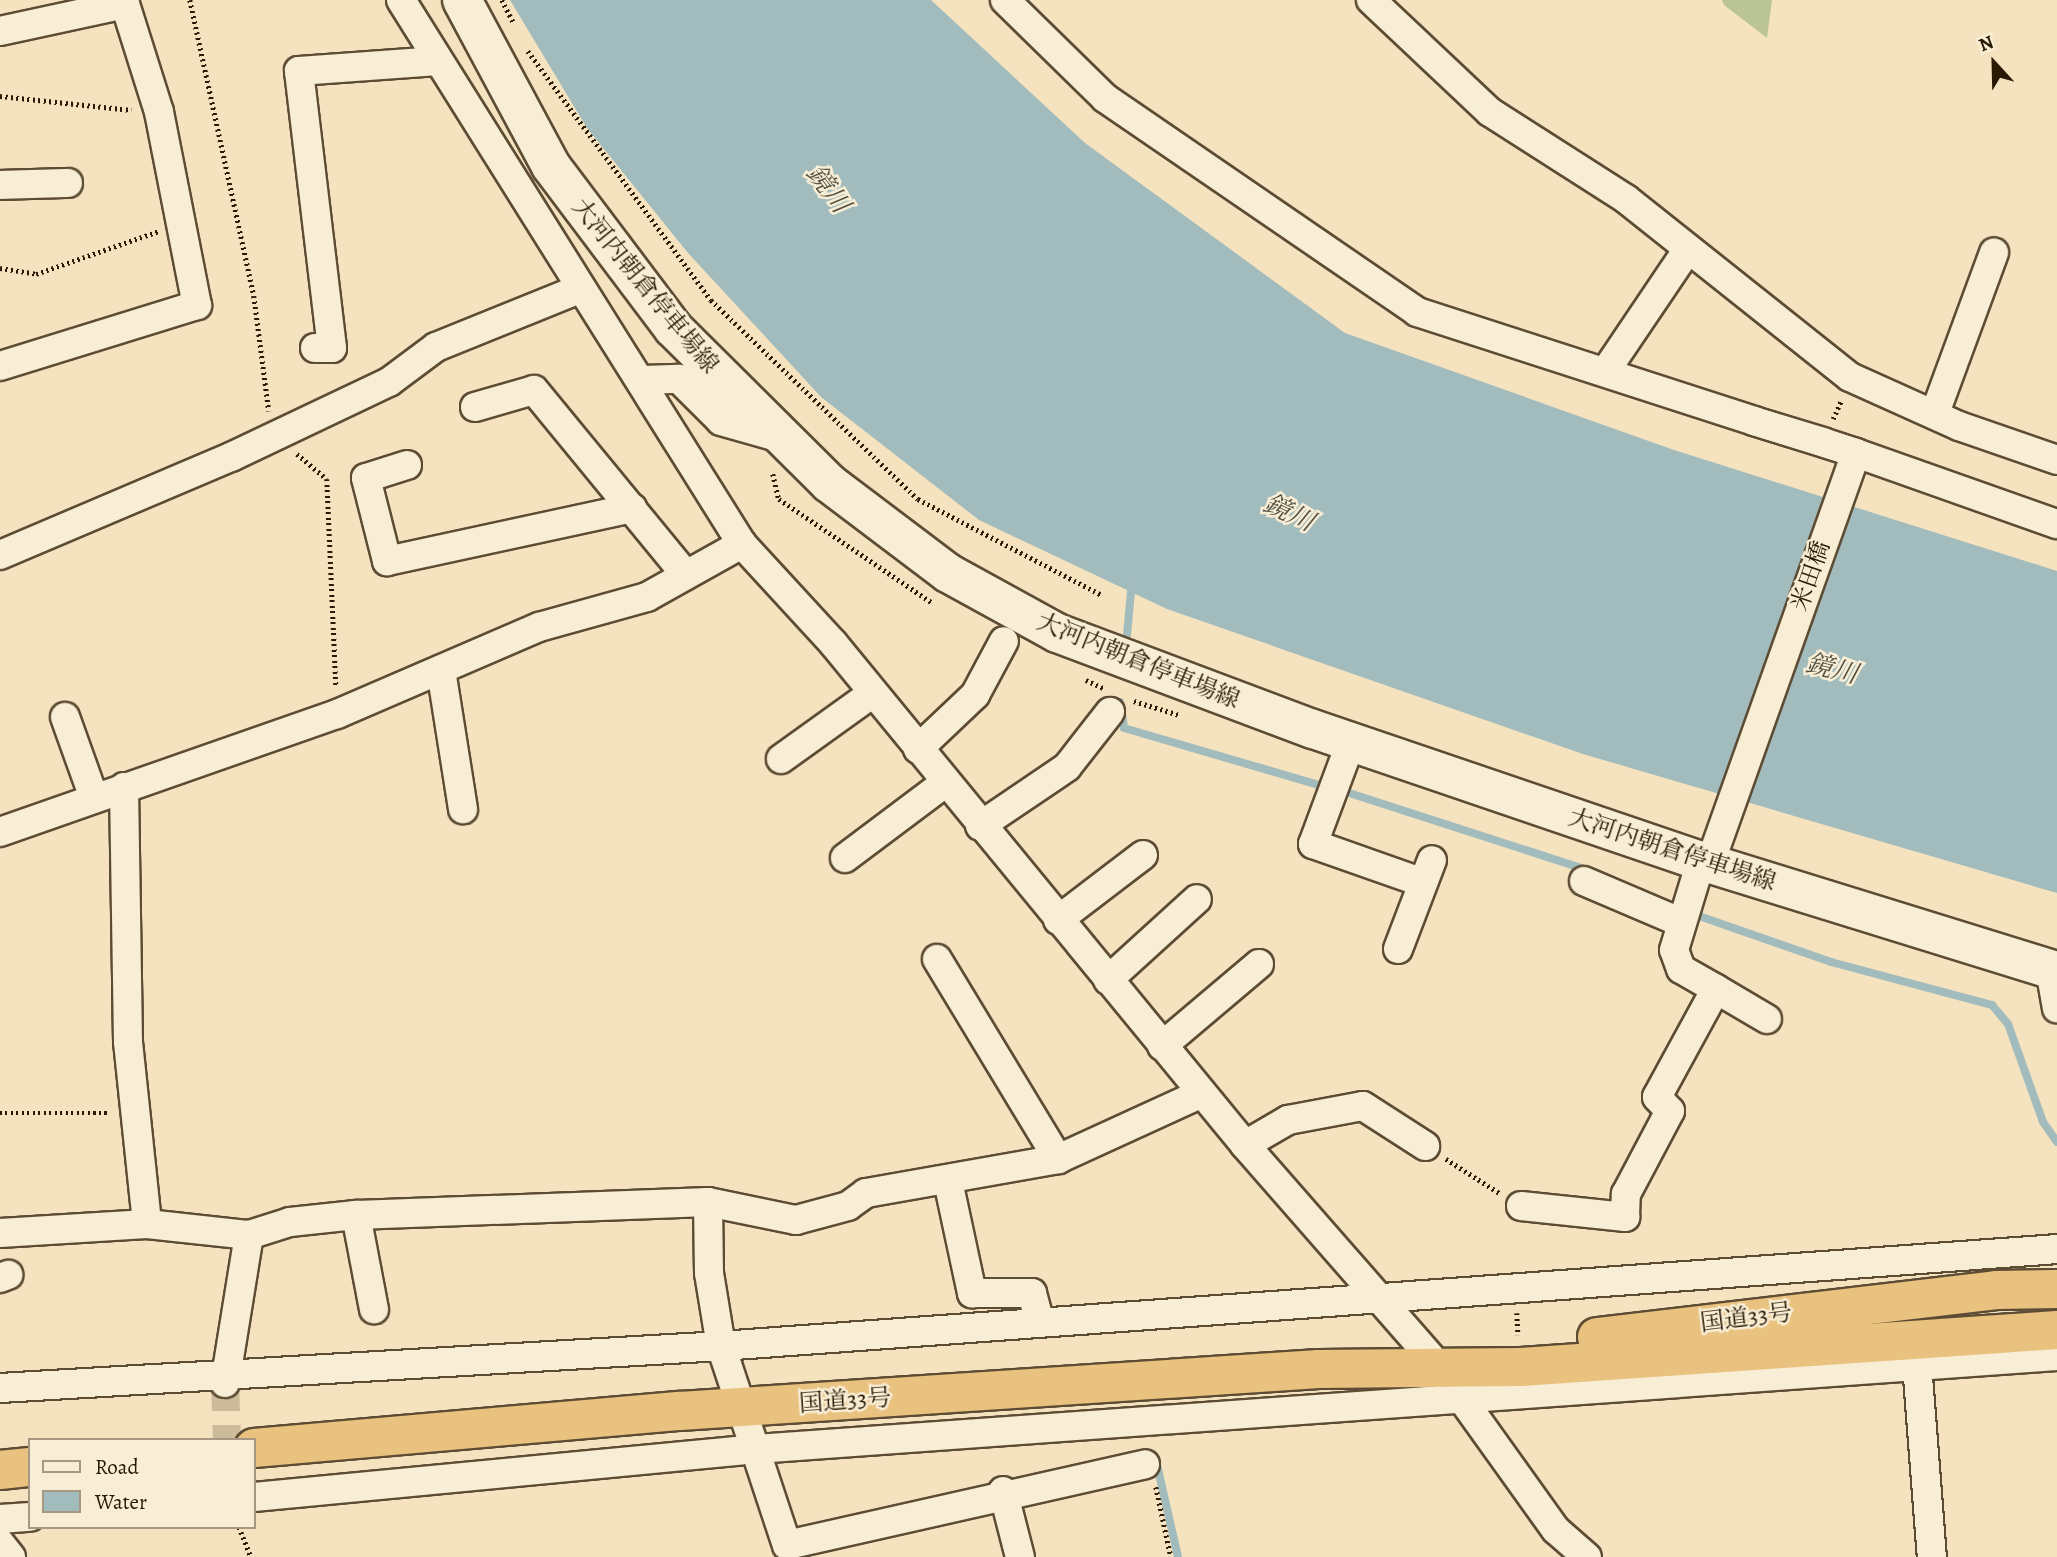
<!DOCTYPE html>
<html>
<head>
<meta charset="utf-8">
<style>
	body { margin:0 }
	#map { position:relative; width:2057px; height:1557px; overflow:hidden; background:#f5e3bf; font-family:Alegreya,"Noto Serif JP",serif }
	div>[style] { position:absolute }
	.green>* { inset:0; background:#bac494 }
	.water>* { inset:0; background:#a2bbbd }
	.stream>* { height:8px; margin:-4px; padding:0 4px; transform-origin:4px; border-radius:4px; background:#a2bbbd }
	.street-tunnel>* { height:28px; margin-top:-14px; transform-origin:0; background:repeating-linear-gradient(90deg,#ccbb9a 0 28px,transparent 0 42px) }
	.path>* { height:4.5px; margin-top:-2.25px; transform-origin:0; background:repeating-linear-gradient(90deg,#2a1905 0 2px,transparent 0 5.5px) }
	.roads { filter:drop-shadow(2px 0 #5d4c34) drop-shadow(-2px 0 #5d4c34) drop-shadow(0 2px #5d4c34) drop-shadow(0 -2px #5d4c34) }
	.street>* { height:28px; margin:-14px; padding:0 14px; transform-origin:14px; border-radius:14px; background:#f8edd5 }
	.secondary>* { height:38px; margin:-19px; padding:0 19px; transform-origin:19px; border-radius:19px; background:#f8edd5 }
	.highway>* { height:38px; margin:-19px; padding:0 19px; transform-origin:19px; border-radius:19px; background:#eac280 }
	span { translate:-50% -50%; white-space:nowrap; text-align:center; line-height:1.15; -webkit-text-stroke:5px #f8edd5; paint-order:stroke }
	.street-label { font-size:24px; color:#2a1905 }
	.water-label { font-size:26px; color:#545245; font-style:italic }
	.legend { position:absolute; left:28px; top:1438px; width:228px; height:91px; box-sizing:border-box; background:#f8edd5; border:2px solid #a69882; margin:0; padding:9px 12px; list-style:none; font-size:21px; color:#2a1905 }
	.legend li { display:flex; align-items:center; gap:14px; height:35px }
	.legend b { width:35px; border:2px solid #a69882 }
	.north { position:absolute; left:1959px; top:28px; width:70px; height:70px; -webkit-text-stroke:5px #f8edd5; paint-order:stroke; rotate:338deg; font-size:19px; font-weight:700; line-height:28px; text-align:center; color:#2a1905 }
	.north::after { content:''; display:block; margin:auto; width:24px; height:32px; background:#2a1905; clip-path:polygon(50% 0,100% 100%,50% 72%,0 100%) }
</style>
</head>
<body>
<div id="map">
	<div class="green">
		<i style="clip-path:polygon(1722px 0,1772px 0,1767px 38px,1724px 5px)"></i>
	</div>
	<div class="water">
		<i style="clip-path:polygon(510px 0,931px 0,1085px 143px,1345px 333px,1674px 450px,2057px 571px,2057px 893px,1583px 754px,1167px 609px,979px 520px,821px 397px,688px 253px,587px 128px)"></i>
	</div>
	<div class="stream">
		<i style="left:1127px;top:635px;width:54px;rotate:-84.7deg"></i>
		<i style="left:1120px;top:702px;width:26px;rotate:81deg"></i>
		<i style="left:1124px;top:728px;width:206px;rotate:16.3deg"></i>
		<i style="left:1346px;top:792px;width:256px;rotate:17.9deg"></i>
		<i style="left:1699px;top:916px;width:140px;rotate:19.2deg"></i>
		<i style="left:1831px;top:962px;width:167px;rotate:15deg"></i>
		<i style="left:1992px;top:1005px;width:25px;rotate:50deg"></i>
		<i style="left:2008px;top:1024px;width:104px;rotate:70.3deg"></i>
		<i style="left:2043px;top:1122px;width:24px;rotate:55deg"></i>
		<i style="left:1157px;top:1465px;width:94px;rotate:77.1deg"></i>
	</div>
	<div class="street-tunnel">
		<i style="left:225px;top:1383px;width:57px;rotate:88deg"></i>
	</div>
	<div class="path">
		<i style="left:190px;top:0;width:303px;rotate:77.8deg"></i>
		<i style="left:254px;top:296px;width:116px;rotate:82.6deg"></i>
		<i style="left:502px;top:0;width:27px;rotate:63deg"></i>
		<i style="left:528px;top:51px;width:309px;rotate:53.7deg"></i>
		<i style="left:711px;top:300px;width:287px;rotate:43.9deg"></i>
		<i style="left:918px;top:499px;width:208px;rotate:27.6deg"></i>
		<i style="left:0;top:96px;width:132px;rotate:6.1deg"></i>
		<i style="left:0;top:268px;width:36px;rotate:9deg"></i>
		<i style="left:36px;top:274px;width:130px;rotate:-19.3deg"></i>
		<i style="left:1833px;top:419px;width:20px;rotate:-66deg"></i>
		<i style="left:297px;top:454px;width:39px;rotate:40deg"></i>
		<i style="left:327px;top:479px;width:207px;rotate:87.5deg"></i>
		<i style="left:773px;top:474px;width:26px;rotate:77deg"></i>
		<i style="left:779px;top:499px;width:184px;rotate:34.1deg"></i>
		<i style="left:1086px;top:680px;width:19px;rotate:25deg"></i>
		<i style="left:1134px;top:701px;width:47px;rotate:17.3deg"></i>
		<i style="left:0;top:1113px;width:109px"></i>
		<i style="left:1446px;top:1159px;width:65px;rotate:32.5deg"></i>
		<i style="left:1517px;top:1313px;width:22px;rotate:87deg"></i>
		<i style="left:1156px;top:1487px;width:72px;rotate:77.9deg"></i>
		<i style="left:239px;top:1527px;width:32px;rotate:68deg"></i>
	</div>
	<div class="roads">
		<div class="street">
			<i style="left:401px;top:0;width:642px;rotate:57.92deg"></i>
			<i style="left:742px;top:544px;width:134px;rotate:47.4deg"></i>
			<i style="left:833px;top:643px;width:649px;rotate:50.62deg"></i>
			<i style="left:1245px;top:1145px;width:291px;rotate:48.8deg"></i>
			<i style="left:1437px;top:1364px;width:204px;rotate:54.4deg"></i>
			<i style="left:1556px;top:1530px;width:41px;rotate:41.1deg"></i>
			<i style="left:1005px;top:0;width:140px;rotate:44.4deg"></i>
			<i style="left:1105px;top:98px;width:378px;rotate:34.4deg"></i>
			<i style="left:1417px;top:312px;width:354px;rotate:17.9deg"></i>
			<i style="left:1754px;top:421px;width:107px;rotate:17.4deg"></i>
			<i style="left:1856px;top:453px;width:35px;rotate:-162deg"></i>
			<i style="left:1823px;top:442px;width:72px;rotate:-163.1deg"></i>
			<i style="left:1371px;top:0;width:163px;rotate:43.3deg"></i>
			<i style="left:1490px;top:112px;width:161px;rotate:32.6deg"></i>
			<i style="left:1626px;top:199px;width:286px;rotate:38.5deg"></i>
			<i style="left:1850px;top:377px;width:120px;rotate:24.2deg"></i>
			<i style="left:1959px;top:426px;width:104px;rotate:19.1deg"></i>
			<i style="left:0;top:31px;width:128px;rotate:-12.2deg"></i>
			<i style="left:125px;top:4px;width:113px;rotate:72.5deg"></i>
			<i style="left:159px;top:112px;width:197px;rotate:78.9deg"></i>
			<i style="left:197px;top:305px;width:206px;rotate:162.8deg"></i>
			<i style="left:0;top:185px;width:68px;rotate:-1.7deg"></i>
			<i style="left:315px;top:348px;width:17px"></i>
			<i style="left:332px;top:348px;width:279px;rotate:-96.8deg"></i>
			<i style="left:299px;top:71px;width:139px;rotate:-4.1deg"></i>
			<i style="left:1605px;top:372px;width:148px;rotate:-56deg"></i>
			<i style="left:644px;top:380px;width:35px;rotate:-2deg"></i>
			<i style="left:679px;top:379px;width:59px;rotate:45deg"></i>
			<i style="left:721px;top:421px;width:62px;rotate:15.8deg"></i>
			<i style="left:475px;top:407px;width:61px;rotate:-16.1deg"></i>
			<i style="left:534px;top:390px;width:239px;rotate:50.6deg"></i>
			<i style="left:1935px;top:413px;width:171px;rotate:-69.8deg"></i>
			<i style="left:407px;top:465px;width:43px;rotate:162.4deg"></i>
			<i style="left:366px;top:478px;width:86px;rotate:75.8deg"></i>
			<i style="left:387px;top:561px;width:251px;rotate:-12.2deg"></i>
			<i style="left:0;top:555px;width:251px;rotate:-23deg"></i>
			<i style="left:231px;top:457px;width:175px;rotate:-25.4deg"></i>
			<i style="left:389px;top:382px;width:59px;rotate:-36.7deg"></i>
			<i style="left:436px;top:347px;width:152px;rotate:-22deg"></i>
			<i style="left:441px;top:670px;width:141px;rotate:81deg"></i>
			<i style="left:65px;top:717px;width:86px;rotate:70.3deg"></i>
			<i style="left:1351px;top:742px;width:109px;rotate:110.4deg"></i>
			<i style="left:1313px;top:844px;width:114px;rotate:19.4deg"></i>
			<i style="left:918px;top:749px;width:79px;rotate:-43.5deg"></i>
			<i style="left:975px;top:695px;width:61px;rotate:-61.8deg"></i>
			<i style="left:781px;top:759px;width:113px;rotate:-35.7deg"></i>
			<i style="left:124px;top:787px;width:255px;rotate:89.1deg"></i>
			<i style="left:128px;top:1042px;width:183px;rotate:84deg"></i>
			<i style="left:147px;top:1224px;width:103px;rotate:6.2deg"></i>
			<i style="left:249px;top:1235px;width:43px;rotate:-17.6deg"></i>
			<i style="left:290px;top:1222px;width:66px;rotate:-6.1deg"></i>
			<i style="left:356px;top:1215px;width:352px;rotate:-2.1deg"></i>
			<i style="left:708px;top:1202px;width:90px;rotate:11.6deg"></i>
			<i style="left:796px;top:1220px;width:54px;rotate:-15.1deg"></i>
			<i style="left:848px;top:1206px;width:22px;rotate:-36deg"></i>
			<i style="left:866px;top:1193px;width:195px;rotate:-10deg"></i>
			<i style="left:1058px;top:1159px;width:158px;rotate:-24.6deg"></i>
			<i style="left:980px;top:826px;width:105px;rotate:-34.1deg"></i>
			<i style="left:1067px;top:767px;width:70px;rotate:-52deg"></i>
			<i style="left:0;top:832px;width:357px;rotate:-19.3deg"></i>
			<i style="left:337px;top:714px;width:220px;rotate:-23.3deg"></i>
			<i style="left:539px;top:627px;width:112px;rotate:-15.5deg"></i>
			<i style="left:647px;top:597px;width:109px;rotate:-29.2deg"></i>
			<i style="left:845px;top:858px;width:125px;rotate:-36.9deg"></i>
			<i style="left:1710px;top:863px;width:435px;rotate:-70.4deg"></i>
			<i style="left:1856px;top:453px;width:213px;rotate:19.5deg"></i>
			<i style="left:1584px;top:881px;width:104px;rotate:23.1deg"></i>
			<i style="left:1058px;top:920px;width:107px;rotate:-37.4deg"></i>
			<i style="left:1398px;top:949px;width:95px;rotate:-69.1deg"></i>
			<i style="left:937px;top:959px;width:234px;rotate:58.8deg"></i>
			<i style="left:2050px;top:969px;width:40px;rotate:80deg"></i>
			<i style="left:1108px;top:980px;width:120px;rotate:-42.3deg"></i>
			<i style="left:1716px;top:989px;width:59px;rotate:30.5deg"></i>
			<i style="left:1162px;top:1046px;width:127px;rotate:-40.2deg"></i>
			<i style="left:1245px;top:1145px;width:50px;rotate:-30.2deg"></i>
			<i style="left:1288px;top:1120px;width:76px;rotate:-10.6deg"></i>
			<i style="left:1363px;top:1106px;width:74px;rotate:32.8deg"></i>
			<i style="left:948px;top:1181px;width:115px;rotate:77.9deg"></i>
			<i style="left:972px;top:1293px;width:60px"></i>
			<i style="left:1032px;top:1293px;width:27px;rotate:75deg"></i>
			<i style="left:708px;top:1202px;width:71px;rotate:89.2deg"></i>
			<i style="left:709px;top:1273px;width:74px;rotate:80.7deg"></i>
			<i style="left:721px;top:1346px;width:210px;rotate:71.7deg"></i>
			<i style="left:787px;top:1545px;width:367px;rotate:-12.7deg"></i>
			<i style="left:1521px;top:1206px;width:105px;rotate:6deg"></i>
			<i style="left:1625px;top:1217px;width:23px;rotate:-88deg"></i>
			<i style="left:1626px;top:1194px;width:94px;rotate:-62.1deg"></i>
			<i style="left:1670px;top:1111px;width:19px;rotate:-133deg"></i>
			<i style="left:1657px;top:1097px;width:123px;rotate:-61.4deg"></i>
			<i style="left:1716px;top:989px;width:40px;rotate:-150.3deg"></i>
			<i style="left:1681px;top:969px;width:20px;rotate:-110deg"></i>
			<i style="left:1674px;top:950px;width:93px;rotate:-73.1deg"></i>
			<i style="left:356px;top:1215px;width:96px;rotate:79.2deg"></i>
			<i style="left:0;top:1233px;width:147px;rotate:-3.5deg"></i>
			<i style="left:0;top:1278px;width:9px;rotate:-21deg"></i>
			<i style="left:1917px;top:1364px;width:194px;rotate:85.6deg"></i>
			<i style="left:225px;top:1383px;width:150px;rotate:-80.8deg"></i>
			<i style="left:0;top:1388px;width:722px;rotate:-3.33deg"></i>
			<i style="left:721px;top:1346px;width:1340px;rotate:-4.15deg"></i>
			<i style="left:1003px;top:1491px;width:68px;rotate:75.6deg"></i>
			<i style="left:254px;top:1497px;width:504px;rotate:-5.46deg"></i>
			<i style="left:756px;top:1449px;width:1304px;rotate:-4.09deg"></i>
			<i style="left:0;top:1519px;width:30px;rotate:-4deg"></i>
			<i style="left:0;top:1543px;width:18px;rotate:52deg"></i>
		</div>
		<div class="secondary">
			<i style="left:462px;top:0;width:188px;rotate:61.8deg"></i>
			<i style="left:551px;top:166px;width:203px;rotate:53deg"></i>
			<i style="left:673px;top:328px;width:220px;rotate:44.8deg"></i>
			<i style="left:829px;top:483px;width:149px;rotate:37.1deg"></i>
			<i style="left:948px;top:573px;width:124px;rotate:28.8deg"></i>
			<i style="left:1057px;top:633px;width:273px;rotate:20.6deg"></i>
			<i style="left:1313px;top:729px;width:410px;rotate:18.8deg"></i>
			<i style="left:1701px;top:861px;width:373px;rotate:17.2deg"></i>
		</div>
		<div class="highway">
			<i style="left:1597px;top:1337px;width:402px;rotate:-6.7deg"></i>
			<i style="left:1996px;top:1290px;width:61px;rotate:-0.9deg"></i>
			<i style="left:254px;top:1448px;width:428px;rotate:-5deg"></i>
			<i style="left:680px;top:1411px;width:640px;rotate:-3.76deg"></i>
			<i style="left:1319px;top:1369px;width:202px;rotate:-0.6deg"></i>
			<i style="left:1521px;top:1367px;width:537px;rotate:-3.95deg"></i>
			<i style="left:0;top:1470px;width:30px;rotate:-6deg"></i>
		</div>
	</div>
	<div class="street-label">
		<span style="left:645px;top:286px;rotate:51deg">大河内朝倉停車場線</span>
		<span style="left:1811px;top:576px;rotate:-71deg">米田橋</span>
		<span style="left:1138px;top:661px;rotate:22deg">大河内朝倉停車場線</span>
		<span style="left:1672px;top:850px;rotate:18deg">大河内朝倉停車場線</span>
		<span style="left:1746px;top:1318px;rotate:-7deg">国道33号</span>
		<span style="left:845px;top:1401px;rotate:-4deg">国道33号</span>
	</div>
	<div class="water-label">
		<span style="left:828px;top:189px;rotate:53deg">鏡川</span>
		<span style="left:1289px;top:513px;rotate:25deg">鏡川</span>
		<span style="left:1832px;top:669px;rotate:14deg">鏡川</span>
	</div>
	<ul class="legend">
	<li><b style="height:9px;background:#f8edd5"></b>Road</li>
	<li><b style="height:19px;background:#a2bbbd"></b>Water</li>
	</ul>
	<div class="north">N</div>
</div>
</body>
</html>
